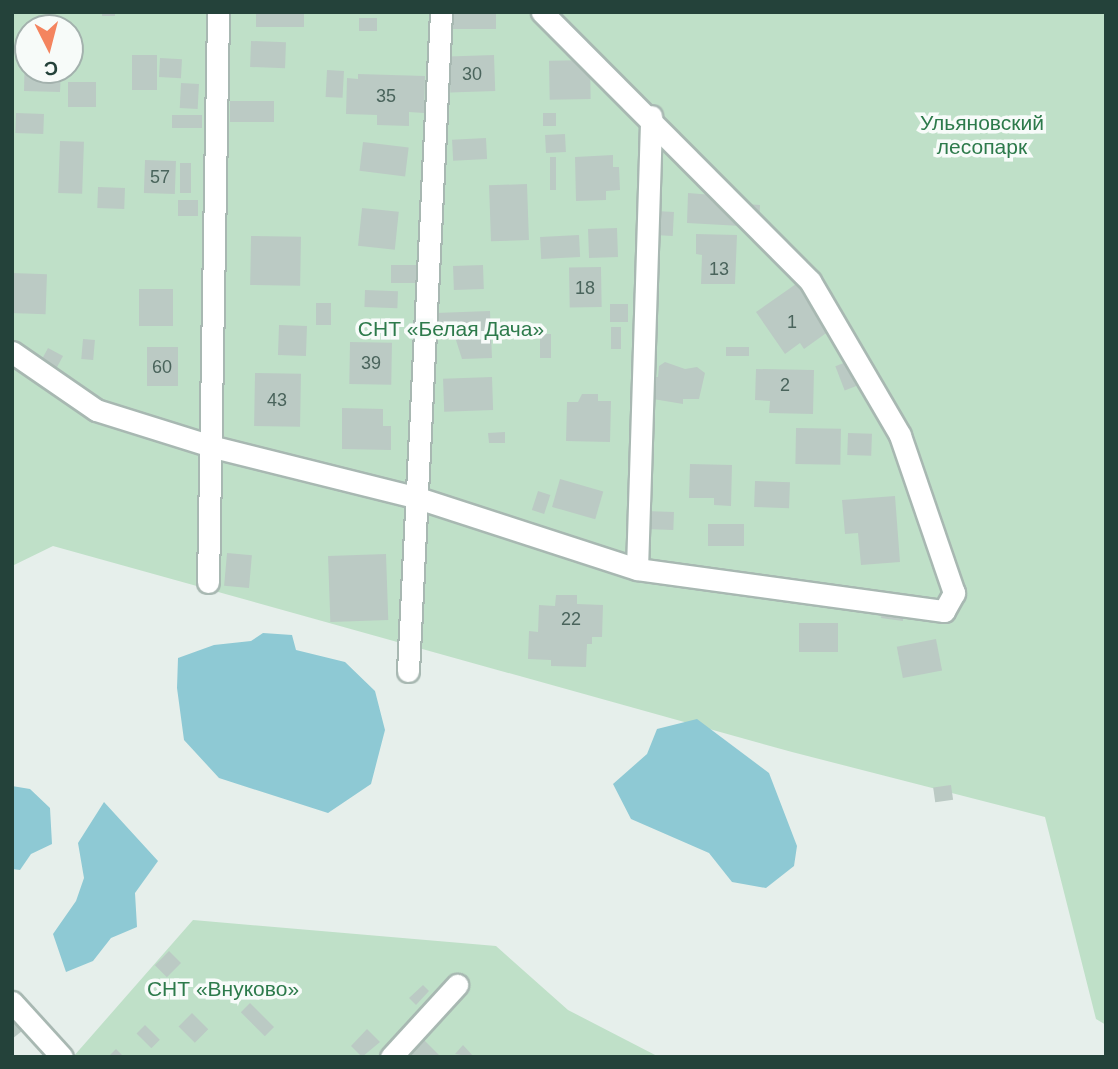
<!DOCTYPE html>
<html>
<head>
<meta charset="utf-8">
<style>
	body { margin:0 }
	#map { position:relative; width:1118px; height:1069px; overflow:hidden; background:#e6efeb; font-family:Helvetica,sans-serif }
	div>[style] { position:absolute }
	.green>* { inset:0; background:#bfe0c8 }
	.water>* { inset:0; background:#8ec9d4 }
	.building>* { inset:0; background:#bbcac4; transform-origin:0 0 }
	.roads { filter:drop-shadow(2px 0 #a8b8b2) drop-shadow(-2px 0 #a8b8b2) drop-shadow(0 2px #a8b8b2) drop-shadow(0 -2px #a8b8b2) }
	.minor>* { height:21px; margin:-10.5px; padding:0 10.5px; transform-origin:10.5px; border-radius:10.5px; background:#fff }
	span { translate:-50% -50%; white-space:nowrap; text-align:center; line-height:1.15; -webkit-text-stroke:7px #f7fbf9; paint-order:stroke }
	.number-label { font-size:18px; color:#4a645c }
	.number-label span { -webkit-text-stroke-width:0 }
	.park-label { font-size:21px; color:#2d7a4b }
	.frame { position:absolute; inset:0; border:14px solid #24423a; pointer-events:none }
	.north { position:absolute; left:14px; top:14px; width:70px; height:70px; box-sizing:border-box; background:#f7fbf9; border:2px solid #a3b1ad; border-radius:50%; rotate:174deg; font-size:19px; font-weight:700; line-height:28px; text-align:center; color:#24423a }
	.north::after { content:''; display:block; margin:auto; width:24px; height:32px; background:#f4845f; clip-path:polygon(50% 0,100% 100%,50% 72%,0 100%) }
</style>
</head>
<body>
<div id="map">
	<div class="green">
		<i style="clip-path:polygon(evenodd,12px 12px,1106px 12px,1106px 1025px,1096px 1019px,1045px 817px,792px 752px,53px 546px,12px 566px,12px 12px,28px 28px,70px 28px,70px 70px,28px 70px,28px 28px)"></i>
		<i style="clip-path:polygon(193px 920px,496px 946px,568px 1010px,659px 1057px,73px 1057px)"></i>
	</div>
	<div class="water">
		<i style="clip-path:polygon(263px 633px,292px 635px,296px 650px,345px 662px,375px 691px,385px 730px,371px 784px,328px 813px,219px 778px,184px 740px,177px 688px,178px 658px,214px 645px,251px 641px)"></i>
		<i style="clip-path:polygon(697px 719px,769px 773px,797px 846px,794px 866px,766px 888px,732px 882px,709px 853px,631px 819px,613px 784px,647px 754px,657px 729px)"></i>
		<i style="clip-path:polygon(12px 786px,30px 789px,50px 808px,52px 844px,31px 854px,20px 870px,12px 869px)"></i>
		<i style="clip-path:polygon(104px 802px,158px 861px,135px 893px,137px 927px,111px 938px,93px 961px,66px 972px,53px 934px,76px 901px,84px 878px,78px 843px)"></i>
	</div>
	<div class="building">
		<i style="left:102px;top:12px;width:13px;height:4px"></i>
		<i style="left:256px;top:12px;width:48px;height:15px"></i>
		<i style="left:452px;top:12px;width:44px;height:17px"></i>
		<i style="left:359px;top:18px;width:18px;height:13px"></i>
		<i style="left:251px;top:41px;width:35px;height:26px;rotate:2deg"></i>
		<i style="clip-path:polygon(25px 48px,28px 70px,61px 70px,60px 92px,24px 91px)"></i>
		<i style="left:132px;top:55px;width:25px;height:35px"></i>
		<i style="left:494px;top:55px;width:36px;height:45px;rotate:88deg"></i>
		<i style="left:160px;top:58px;width:22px;height:19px;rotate:3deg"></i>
		<i style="left:590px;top:60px;width:39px;height:41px;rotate:89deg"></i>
		<i style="left:327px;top:70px;width:17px;height:27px;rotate:3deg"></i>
		<i style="clip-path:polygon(358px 74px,425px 76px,424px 113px,409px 112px,409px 126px,377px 125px,377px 115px,346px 114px,347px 78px,358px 79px)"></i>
		<i style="left:68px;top:82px;width:28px;height:25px"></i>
		<i style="left:181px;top:83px;width:18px;height:25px;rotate:3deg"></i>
		<i style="left:230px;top:101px;width:44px;height:21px"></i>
		<i style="left:16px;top:113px;width:28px;height:20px;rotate:2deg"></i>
		<i style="left:543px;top:113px;width:13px;height:13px"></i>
		<i style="left:172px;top:115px;width:30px;height:13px"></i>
		<i style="left:565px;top:134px;width:18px;height:20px;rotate:87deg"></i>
		<i style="left:486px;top:138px;width:21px;height:34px;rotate:87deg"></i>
		<i style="left:60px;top:141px;width:24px;height:52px;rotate:2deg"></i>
		<i style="left:363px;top:142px;width:46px;height:29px;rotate:7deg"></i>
		<i style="clip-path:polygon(613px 155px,613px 167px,619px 167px,620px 190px,606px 191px,606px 200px,576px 201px,575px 157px)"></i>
		<i style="left:550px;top:157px;width:6px;height:33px"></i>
		<i style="left:145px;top:160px;width:31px;height:33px;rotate:2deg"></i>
		<i style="left:180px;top:163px;width:11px;height:30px"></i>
		<i style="left:527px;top:184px;width:56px;height:38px;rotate:88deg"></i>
		<i style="left:98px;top:187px;width:27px;height:21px;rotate:2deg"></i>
		<i style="clip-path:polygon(688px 193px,713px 195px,712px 202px,760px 205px,759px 227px,687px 223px)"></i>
		<i style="left:178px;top:200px;width:20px;height:16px"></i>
		<i style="left:362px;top:208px;width:37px;height:38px;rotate:6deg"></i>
		<i style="left:656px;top:211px;width:18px;height:24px;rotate:3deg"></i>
		<i style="left:617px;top:228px;width:29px;height:29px;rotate:88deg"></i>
		<i style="clip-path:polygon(696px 234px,737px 235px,735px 284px,701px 284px,702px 255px,696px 254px)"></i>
		<i style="left:579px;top:235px;width:22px;height:39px;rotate:87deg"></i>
		<i style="left:251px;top:236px;width:50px;height:49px;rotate:1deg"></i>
		<i style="left:391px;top:265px;width:25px;height:18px"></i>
		<i style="left:483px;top:265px;width:24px;height:30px;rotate:88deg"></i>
		<i style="left:601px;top:267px;width:40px;height:32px;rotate:89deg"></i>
		<i style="left:12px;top:273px;width:35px;height:40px;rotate:2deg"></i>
		<i style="clip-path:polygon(796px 284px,829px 331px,804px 349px,800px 343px,785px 354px,756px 312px)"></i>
		<i style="left:139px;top:289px;width:34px;height:37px"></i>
		<i style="left:365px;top:290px;width:33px;height:17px;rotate:2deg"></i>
		<i style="left:316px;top:303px;width:15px;height:22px"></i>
		<i style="left:610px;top:304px;width:18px;height:18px"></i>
		<i style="clip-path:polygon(490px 311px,492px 358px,462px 359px,455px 337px,436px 331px,436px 313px)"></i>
		<i style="left:279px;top:325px;width:28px;height:30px;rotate:2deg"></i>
		<i style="left:611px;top:327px;width:10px;height:22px"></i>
		<i style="left:551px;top:334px;width:24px;height:11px;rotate:90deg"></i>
		<i style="left:83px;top:339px;width:12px;height:20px;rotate:5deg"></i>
		<i style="left:350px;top:342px;width:42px;height:42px;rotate:1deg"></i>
		<i style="left:147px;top:347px;width:31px;height:39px"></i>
		<i style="left:726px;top:347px;width:23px;height:9px"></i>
		<i style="left:48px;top:348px;width:17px;height:14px;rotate:28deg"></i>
		<i style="left:854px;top:359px;width:26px;height:20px;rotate:69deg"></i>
		<i style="clip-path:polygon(665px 362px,685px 369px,697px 367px,705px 373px,699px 399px,683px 399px,683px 404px,653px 399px,654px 377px,658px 377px,659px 366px)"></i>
		<i style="clip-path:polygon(756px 369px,814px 370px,813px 414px,769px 413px,770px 401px,755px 400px)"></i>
		<i style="left:255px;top:373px;width:46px;height:53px;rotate:1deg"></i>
		<i style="left:492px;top:377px;width:33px;height:49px;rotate:88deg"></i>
		<i style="clip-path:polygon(582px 394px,598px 394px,598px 401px,611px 401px,610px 442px,566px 441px,567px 402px,578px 402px)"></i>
		<i style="clip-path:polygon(342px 408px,383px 409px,383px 426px,391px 426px,391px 450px,342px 449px)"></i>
		<i style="left:796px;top:428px;width:45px;height:36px;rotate:1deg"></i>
		<i style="clip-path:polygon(505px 432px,505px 443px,489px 443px,488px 433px)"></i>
		<i style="left:848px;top:433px;width:24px;height:22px;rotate:2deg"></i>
		<i style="clip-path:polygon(690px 464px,732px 465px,731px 506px,714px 505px,714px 498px,689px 498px)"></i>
		<i style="left:560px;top:479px;width:45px;height:29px;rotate:16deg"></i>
		<i style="left:755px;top:481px;width:35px;height:26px;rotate:2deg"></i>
		<i style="left:538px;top:491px;width:13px;height:20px;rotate:18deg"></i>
		<i style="clip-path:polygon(895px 496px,900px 562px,861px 565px,858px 533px,845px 534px,842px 500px)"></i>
		<i style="left:645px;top:511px;width:29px;height:18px;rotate:2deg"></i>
		<i style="left:708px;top:524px;width:36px;height:22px"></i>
		<i style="left:227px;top:553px;width:25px;height:33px;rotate:5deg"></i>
		<i style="left:386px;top:554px;width:66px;height:58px;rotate:88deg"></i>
		<i style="clip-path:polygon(556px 595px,577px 595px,577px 604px,603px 605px,602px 637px,592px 637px,592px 644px,587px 644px,586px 667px,551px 666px,551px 660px,528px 659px,529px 631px,538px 632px,539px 605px,555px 606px)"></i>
		<i style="left:882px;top:611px;width:22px;height:7px;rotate:8deg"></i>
		<i style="left:799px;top:623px;width:39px;height:29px"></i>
		<i style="left:936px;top:639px;width:32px;height:40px;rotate:79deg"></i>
		<i style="left:951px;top:785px;width:15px;height:18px;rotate:82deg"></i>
		<i style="left:169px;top:951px;width:17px;height:20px;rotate:45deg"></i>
		<i style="left:266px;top:984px;width:14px;height:6px;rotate:45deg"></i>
		<i style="clip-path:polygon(423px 985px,429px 991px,416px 1005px,409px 998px)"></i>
		<i style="left:250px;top:1003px;width:34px;height:13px;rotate:45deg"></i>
		<i style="left:192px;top:1013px;width:23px;height:19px;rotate:45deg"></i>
		<i style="clip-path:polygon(12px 1019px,22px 1031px,12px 1039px)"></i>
		<i style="left:145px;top:1025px;width:21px;height:12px;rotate:45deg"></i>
		<i style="clip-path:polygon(367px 1029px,380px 1042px,362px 1057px,351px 1046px)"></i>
		<i style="clip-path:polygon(423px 1039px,441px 1057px,405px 1057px)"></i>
		<i style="clip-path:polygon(463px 1045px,474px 1057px,455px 1054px)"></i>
		<i style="clip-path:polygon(116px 1049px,124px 1057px,108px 1057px)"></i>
	</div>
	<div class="roads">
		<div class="minor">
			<i style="left:12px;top:352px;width:102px;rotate:34.6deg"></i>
			<i style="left:96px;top:410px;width:124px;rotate:17.4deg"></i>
			<i style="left:214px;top:447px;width:210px;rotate:14deg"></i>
			<i style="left:418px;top:498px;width:230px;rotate:18deg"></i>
			<i style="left:637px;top:569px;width:310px;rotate:7.8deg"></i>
			<i style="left:944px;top:611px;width:21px;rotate:-61deg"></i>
			<i style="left:954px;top:593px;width:167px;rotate:-108.9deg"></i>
			<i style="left:900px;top:435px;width:178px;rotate:-120.3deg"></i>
			<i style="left:810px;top:281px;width:380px;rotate:-134.9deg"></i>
			<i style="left:637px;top:569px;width:453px;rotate:-88.2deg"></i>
			<i style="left:208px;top:582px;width:570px;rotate:-88.99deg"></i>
			<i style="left:408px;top:671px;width:660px;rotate:-87.13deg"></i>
			<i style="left:12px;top:1002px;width:74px;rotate:47.7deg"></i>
			<i style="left:391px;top:1057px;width:98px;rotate:-47.5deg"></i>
		</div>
	</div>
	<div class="number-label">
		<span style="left:472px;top:74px">30</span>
		<span style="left:386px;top:96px">35</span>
		<span style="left:160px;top:177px">57</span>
		<span style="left:719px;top:269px">13</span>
		<span style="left:585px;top:288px">18</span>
		<span style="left:792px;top:322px">1</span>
		<span style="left:371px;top:363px">39</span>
		<span style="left:162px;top:367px">60</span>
		<span style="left:785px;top:385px">2</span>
		<span style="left:277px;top:400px">43</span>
		<span style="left:571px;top:619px">22</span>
	</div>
	<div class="park-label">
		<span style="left:982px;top:135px">Ульяновский<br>лесопарк</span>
		<span style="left:451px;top:329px">СНТ «Белая Дача»</span>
		<span style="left:223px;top:989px">СНТ «Внуково»</span>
	</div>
	<div class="frame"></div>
	<div class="north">С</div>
</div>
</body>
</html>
